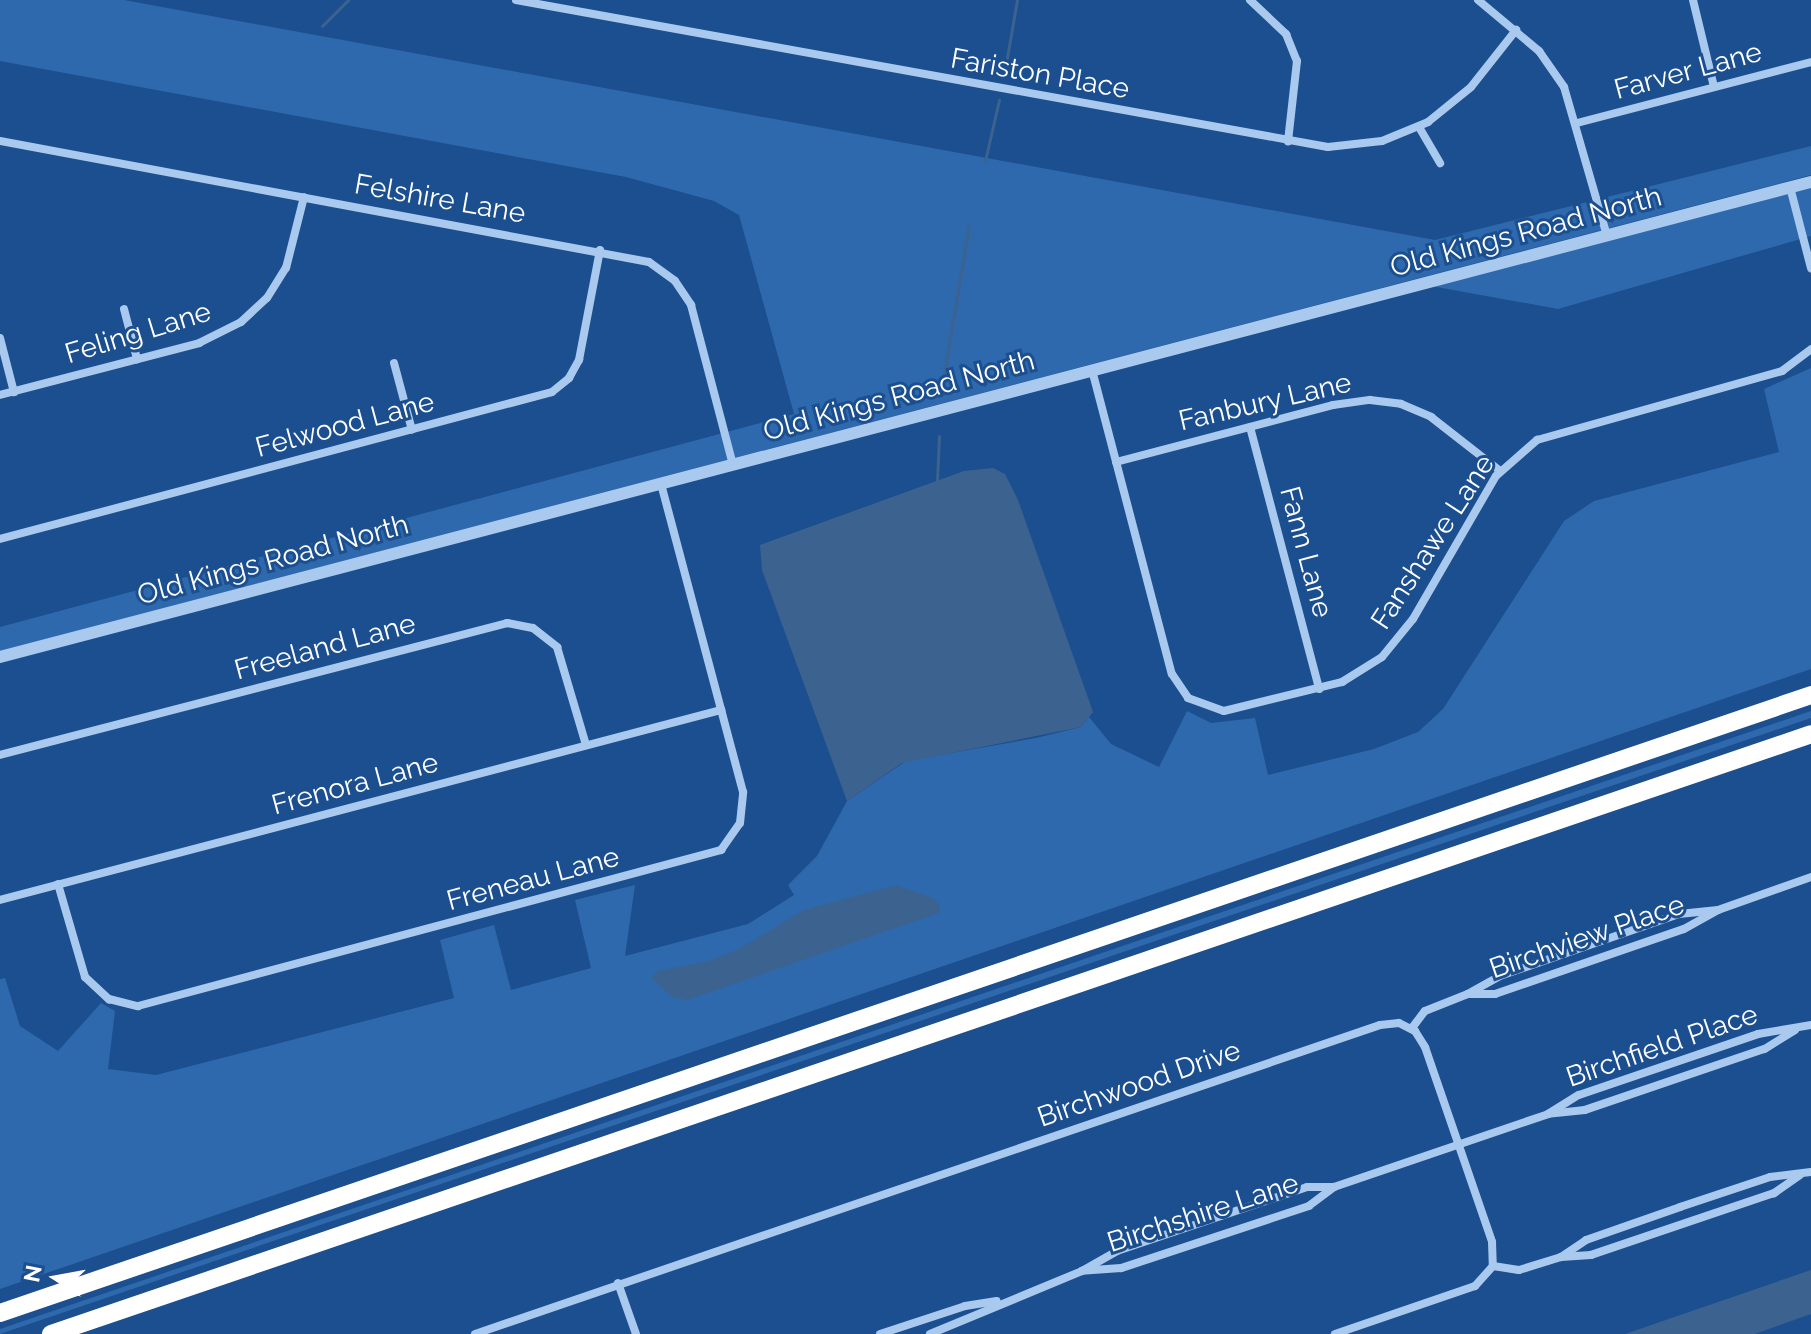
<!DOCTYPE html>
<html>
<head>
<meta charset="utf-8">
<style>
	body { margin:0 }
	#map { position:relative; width:1811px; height:1334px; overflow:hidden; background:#1b4f8f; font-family:Raleway,sans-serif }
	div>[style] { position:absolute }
	.green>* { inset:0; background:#2e69ad }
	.water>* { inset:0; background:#3c6290 }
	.stream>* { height:3px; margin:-1.5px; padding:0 1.5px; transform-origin:1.5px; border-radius:1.5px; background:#3c6290 }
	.minor>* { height:8px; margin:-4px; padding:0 4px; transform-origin:4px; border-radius:4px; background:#a9c9ee }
	.tertiary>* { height:12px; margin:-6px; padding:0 6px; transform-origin:6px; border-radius:6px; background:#a9c9ee }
	.motorway>* { height:18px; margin:-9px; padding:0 9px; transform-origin:9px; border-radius:9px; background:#fff }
	span { translate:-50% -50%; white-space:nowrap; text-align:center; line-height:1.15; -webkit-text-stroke:6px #1b4f8f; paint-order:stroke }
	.street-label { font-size:28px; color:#fff }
	.north { position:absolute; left:16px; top:1238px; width:80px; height:80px; -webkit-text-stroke:6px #1b4f8f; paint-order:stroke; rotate:281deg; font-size:22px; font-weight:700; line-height:32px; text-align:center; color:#fff }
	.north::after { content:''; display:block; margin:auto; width:28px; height:36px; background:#fff; clip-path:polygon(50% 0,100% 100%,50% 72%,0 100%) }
</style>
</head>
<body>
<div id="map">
	<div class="green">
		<i style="clip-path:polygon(0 0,124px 0,1435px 240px,1811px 146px,1811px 175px,0 651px,0 627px,794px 414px,739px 215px,714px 201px,626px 177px,0 61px)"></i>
		<i style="clip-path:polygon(1811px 187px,1811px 236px,1558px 309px,1431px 286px)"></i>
		<i style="clip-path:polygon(1811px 368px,1811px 669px,0 1289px,0 979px,5px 978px,20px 1026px,58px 1051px,101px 1003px,115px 1011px,108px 1069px,156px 1075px,454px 998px,440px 940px,494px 925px,511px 990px,591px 968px,575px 900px,635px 885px,625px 956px,748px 924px,794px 895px,788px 885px,817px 856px,847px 801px,906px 761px,1036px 738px,1081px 727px,1089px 717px,1111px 744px,1159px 767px,1187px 711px,1211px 723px,1255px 718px,1268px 775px,1374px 749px,1418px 732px,1443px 709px,1564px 521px,1594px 501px,1779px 452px,1764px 389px)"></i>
		<i style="clip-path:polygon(1811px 711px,1811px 718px,0 1334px,0 1329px)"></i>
	</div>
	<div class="water">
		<i style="clip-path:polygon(993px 468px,1005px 474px,1018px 500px,1093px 712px,1081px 727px,902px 763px,847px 801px,762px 570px,760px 545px,964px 471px)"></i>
		<i style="clip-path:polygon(896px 885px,933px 898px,940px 905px,939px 913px,687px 1000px,671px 996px,651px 978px,658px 971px,709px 961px,737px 950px,804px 910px)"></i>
		<i style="clip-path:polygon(1811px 1270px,1811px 1314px,1755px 1334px,1625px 1334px)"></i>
	</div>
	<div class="stream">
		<i style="left:322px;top:26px;width:37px;rotate:-45deg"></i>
		<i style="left:1004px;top:75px;width:76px;rotate:-80.2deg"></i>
		<i style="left:985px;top:161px;width:63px;rotate:-77.1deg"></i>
		<i style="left:943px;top:380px;width:157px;rotate:-80.5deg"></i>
		<i style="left:937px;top:480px;width:44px;rotate:-87.4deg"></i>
	</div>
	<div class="minor">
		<i style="left:516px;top:0;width:825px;rotate:10.26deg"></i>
		<i style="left:1328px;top:147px;width:54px;rotate:-6.3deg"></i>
		<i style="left:1382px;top:141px;width:50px;rotate:-22.4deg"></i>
		<i style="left:1428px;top:122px;width:55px;rotate:-39.1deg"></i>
		<i style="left:1471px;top:87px;width:73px;rotate:-51.7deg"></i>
		<i style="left:1250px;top:0;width:50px;rotate:43.4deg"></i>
		<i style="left:1286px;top:34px;width:29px;rotate:68deg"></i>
		<i style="left:1297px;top:61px;width:81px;rotate:96.4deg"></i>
		<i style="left:1478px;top:0;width:80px;rotate:39.9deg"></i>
		<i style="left:1539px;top:51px;width:44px;rotate:55.2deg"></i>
		<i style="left:1564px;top:87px;width:155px;rotate:73.9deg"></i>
		<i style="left:1693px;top:0;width:89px;rotate:76.4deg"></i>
		<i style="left:1577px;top:123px;width:242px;rotate:-14.6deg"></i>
		<i style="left:1419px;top:127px;width:42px;rotate:59.7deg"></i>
		<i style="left:0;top:141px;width:660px;rotate:10.56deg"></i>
		<i style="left:649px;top:262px;width:32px;rotate:36deg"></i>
		<i style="left:675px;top:281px;width:29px;rotate:56deg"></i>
		<i style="left:691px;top:305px;width:165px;rotate:75.3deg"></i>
		<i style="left:1790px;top:187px;width:84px;rotate:75.5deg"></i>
		<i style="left:124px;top:309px;width:52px;rotate:75.4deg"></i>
		<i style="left:0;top:338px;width:56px;rotate:75.5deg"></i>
		<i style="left:394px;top:363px;width:69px;rotate:75deg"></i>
		<i style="left:1092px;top:370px;width:314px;rotate:75.3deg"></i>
		<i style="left:1172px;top:674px;width:29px;rotate:56deg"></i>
		<i style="left:1188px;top:698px;width:38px;rotate:20deg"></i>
		<i style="left:1224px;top:711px;width:122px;rotate:-13.8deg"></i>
		<i style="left:1342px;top:682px;width:47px;rotate:-32deg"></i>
		<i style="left:1382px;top:657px;width:49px;rotate:-50.8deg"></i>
		<i style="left:1413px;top:619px;width:165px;rotate:-59.9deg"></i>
		<i style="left:1496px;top:476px;width:55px;rotate:-41.3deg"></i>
		<i style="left:1537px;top:440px;width:255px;rotate:-15.7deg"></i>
		<i style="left:1782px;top:371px;width:36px;rotate:-37deg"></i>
		<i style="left:0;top:395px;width:206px;rotate:-14.6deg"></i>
		<i style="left:199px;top:343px;width:47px;rotate:-26.6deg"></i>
		<i style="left:241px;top:322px;width:35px;rotate:-43deg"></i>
		<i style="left:267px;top:298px;width:36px;rotate:-58deg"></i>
		<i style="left:286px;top:268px;width:73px;rotate:-75.8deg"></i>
		<i style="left:1250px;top:427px;width:271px;rotate:75.2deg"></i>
		<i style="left:1116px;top:462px;width:224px;rotate:-14.7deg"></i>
		<i style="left:1333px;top:405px;width:37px;rotate:-8deg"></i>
		<i style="left:1370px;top:400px;width:31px;rotate:7deg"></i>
		<i style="left:1401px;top:404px;width:33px;rotate:23deg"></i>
		<i style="left:1431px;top:417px;width:88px;rotate:38deg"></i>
		<i style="left:0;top:539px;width:571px;rotate:-14.91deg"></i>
		<i style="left:552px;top:392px;width:22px;rotate:-39deg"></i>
		<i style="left:569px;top:378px;width:21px;rotate:-61deg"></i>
		<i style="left:579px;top:360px;width:112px;rotate:-79.2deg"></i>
		<i style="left:0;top:755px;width:524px;rotate:-14.59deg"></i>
		<i style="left:507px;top:623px;width:26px;rotate:11deg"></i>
		<i style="left:533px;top:628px;width:31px;rotate:38deg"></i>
		<i style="left:557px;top:647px;width:102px;rotate:73.5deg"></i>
		<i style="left:58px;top:884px;width:97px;rotate:73.8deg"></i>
		<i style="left:85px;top:977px;width:33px;rotate:43deg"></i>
		<i style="left:109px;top:999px;width:30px;rotate:14deg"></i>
		<i style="left:138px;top:1006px;width:604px;rotate:-14.98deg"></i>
		<i style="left:721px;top:850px;width:33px;rotate:-55deg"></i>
		<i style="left:740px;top:823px;width:31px;rotate:-84deg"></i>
		<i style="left:743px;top:792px;width:319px;rotate:-104.9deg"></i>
		<i style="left:0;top:900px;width:746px;rotate:-14.76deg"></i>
		<i style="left:1718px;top:910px;width:39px;rotate:174deg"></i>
		<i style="left:1679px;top:914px;width:189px;rotate:160.9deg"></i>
		<i style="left:1500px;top:976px;width:37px;rotate:151deg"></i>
		<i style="left:1468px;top:994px;width:27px"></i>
		<i style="left:1495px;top:994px;width:200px;rotate:-19deg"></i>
		<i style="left:1684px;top:929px;width:39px;rotate:-29deg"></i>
		<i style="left:1718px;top:910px;width:99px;rotate:-19.5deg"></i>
		<i style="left:1412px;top:1028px;width:21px;rotate:-53deg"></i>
		<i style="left:1425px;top:1011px;width:46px;rotate:-21.6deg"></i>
		<i style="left:1795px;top:1030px;width:36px;rotate:148deg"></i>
		<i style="left:1764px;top:1049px;width:189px;rotate:161.2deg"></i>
		<i style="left:1585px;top:1110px;width:37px;rotate:174deg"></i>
		<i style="left:1548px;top:1114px;width:36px;rotate:-32deg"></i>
		<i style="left:1579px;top:1095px;width:189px;rotate:-18.8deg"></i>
		<i style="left:1758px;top:1034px;width:54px;rotate:-9.6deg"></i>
		<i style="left:1800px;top:1175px;width:32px;rotate:145deg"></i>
		<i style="left:1774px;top:1193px;width:193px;rotate:161.3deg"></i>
		<i style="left:1591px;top:1255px;width:30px;rotate:176deg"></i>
		<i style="left:1561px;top:1257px;width:30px;rotate:-34deg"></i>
		<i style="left:1586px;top:1240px;width:100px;rotate:-19.3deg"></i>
		<i style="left:1680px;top:1207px;width:95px;rotate:-18.4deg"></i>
		<i style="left:1770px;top:1177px;width:41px;rotate:-7deg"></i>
		<i style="left:1334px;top:1187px;width:226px;rotate:-18.8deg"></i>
		<i style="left:1493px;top:1266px;width:26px;rotate:9deg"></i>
		<i style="left:1519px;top:1270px;width:44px;rotate:-17.2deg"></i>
		<i style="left:618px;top:1283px;width:54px;rotate:70.6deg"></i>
		<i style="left:475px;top:1334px;width:956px;rotate:-18.85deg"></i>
		<i style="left:1380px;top:1025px;width:19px;rotate:-6deg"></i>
		<i style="left:1399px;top:1023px;width:18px;rotate:27deg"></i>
		<i style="left:1415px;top:1031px;width:19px;rotate:58deg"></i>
		<i style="left:1425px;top:1047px;width:206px;rotate:71deg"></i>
		<i style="left:1492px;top:1242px;width:24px;rotate:88deg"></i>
		<i style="left:1493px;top:1266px;width:27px;rotate:132deg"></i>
		<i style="left:1475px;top:1286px;width:148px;rotate:161.1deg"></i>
		<i style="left:880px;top:1334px;width:89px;rotate:-18.2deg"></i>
		<i style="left:965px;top:1306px;width:32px;rotate:-9deg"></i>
		<i style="left:930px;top:1334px;width:165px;rotate:-22.5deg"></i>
		<i style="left:1082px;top:1271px;width:40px;rotate:-29.7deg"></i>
		<i style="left:1117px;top:1251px;width:200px;rotate:-18.6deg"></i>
		<i style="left:1307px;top:1187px;width:27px"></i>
		<i style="left:1334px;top:1187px;width:31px;rotate:143deg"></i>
		<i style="left:1309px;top:1206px;width:198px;rotate:161.7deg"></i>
		<i style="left:1121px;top:1268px;width:39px;rotate:176deg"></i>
	</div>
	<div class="tertiary">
		<i style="left:0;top:657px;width:1872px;rotate:-14.7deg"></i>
	</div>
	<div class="motorway">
		<i style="left:0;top:1313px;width:1914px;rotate:-18.84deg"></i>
		<i style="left:51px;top:1334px;width:1859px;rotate:-18.82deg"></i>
	</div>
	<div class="street-label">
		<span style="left:1688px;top:71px;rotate:-15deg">Farver Lane</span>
		<span style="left:1040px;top:74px;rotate:10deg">Fariston Place</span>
		<span style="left:440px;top:199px;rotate:10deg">Felshire Lane</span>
		<span style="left:1526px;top:232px;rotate:-15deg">Old Kings Road North</span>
		<span style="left:138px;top:333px;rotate:-17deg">Feling Lane</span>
		<span style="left:899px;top:396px;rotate:-15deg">Old Kings Road North</span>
		<span style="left:1265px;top:402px;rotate:-13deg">Fanbury Lane</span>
		<span style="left:345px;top:425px;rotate:-15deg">Felwood Lane</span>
		<span style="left:1433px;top:542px;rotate:-57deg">Fanshawe Lane</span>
		<span style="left:1306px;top:552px;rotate:75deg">Fann Lane</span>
		<span style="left:273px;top:560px;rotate:-15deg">Old Kings Road North</span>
		<span style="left:325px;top:647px;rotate:-15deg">Freeland Lane</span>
		<span style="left:355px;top:784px;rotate:-15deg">Frenora Lane</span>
		<span style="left:533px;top:879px;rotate:-15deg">Freneau Lane</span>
		<span style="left:1587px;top:937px;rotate:-19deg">Birchview Place</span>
		<span style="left:1662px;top:1046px;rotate:-19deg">Birchfield Place</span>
		<span style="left:1139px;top:1084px;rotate:-19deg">Birchwood Drive</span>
		<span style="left:1203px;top:1213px;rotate:-18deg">Birchshire Lane</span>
	</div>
	<div class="north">N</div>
</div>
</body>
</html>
